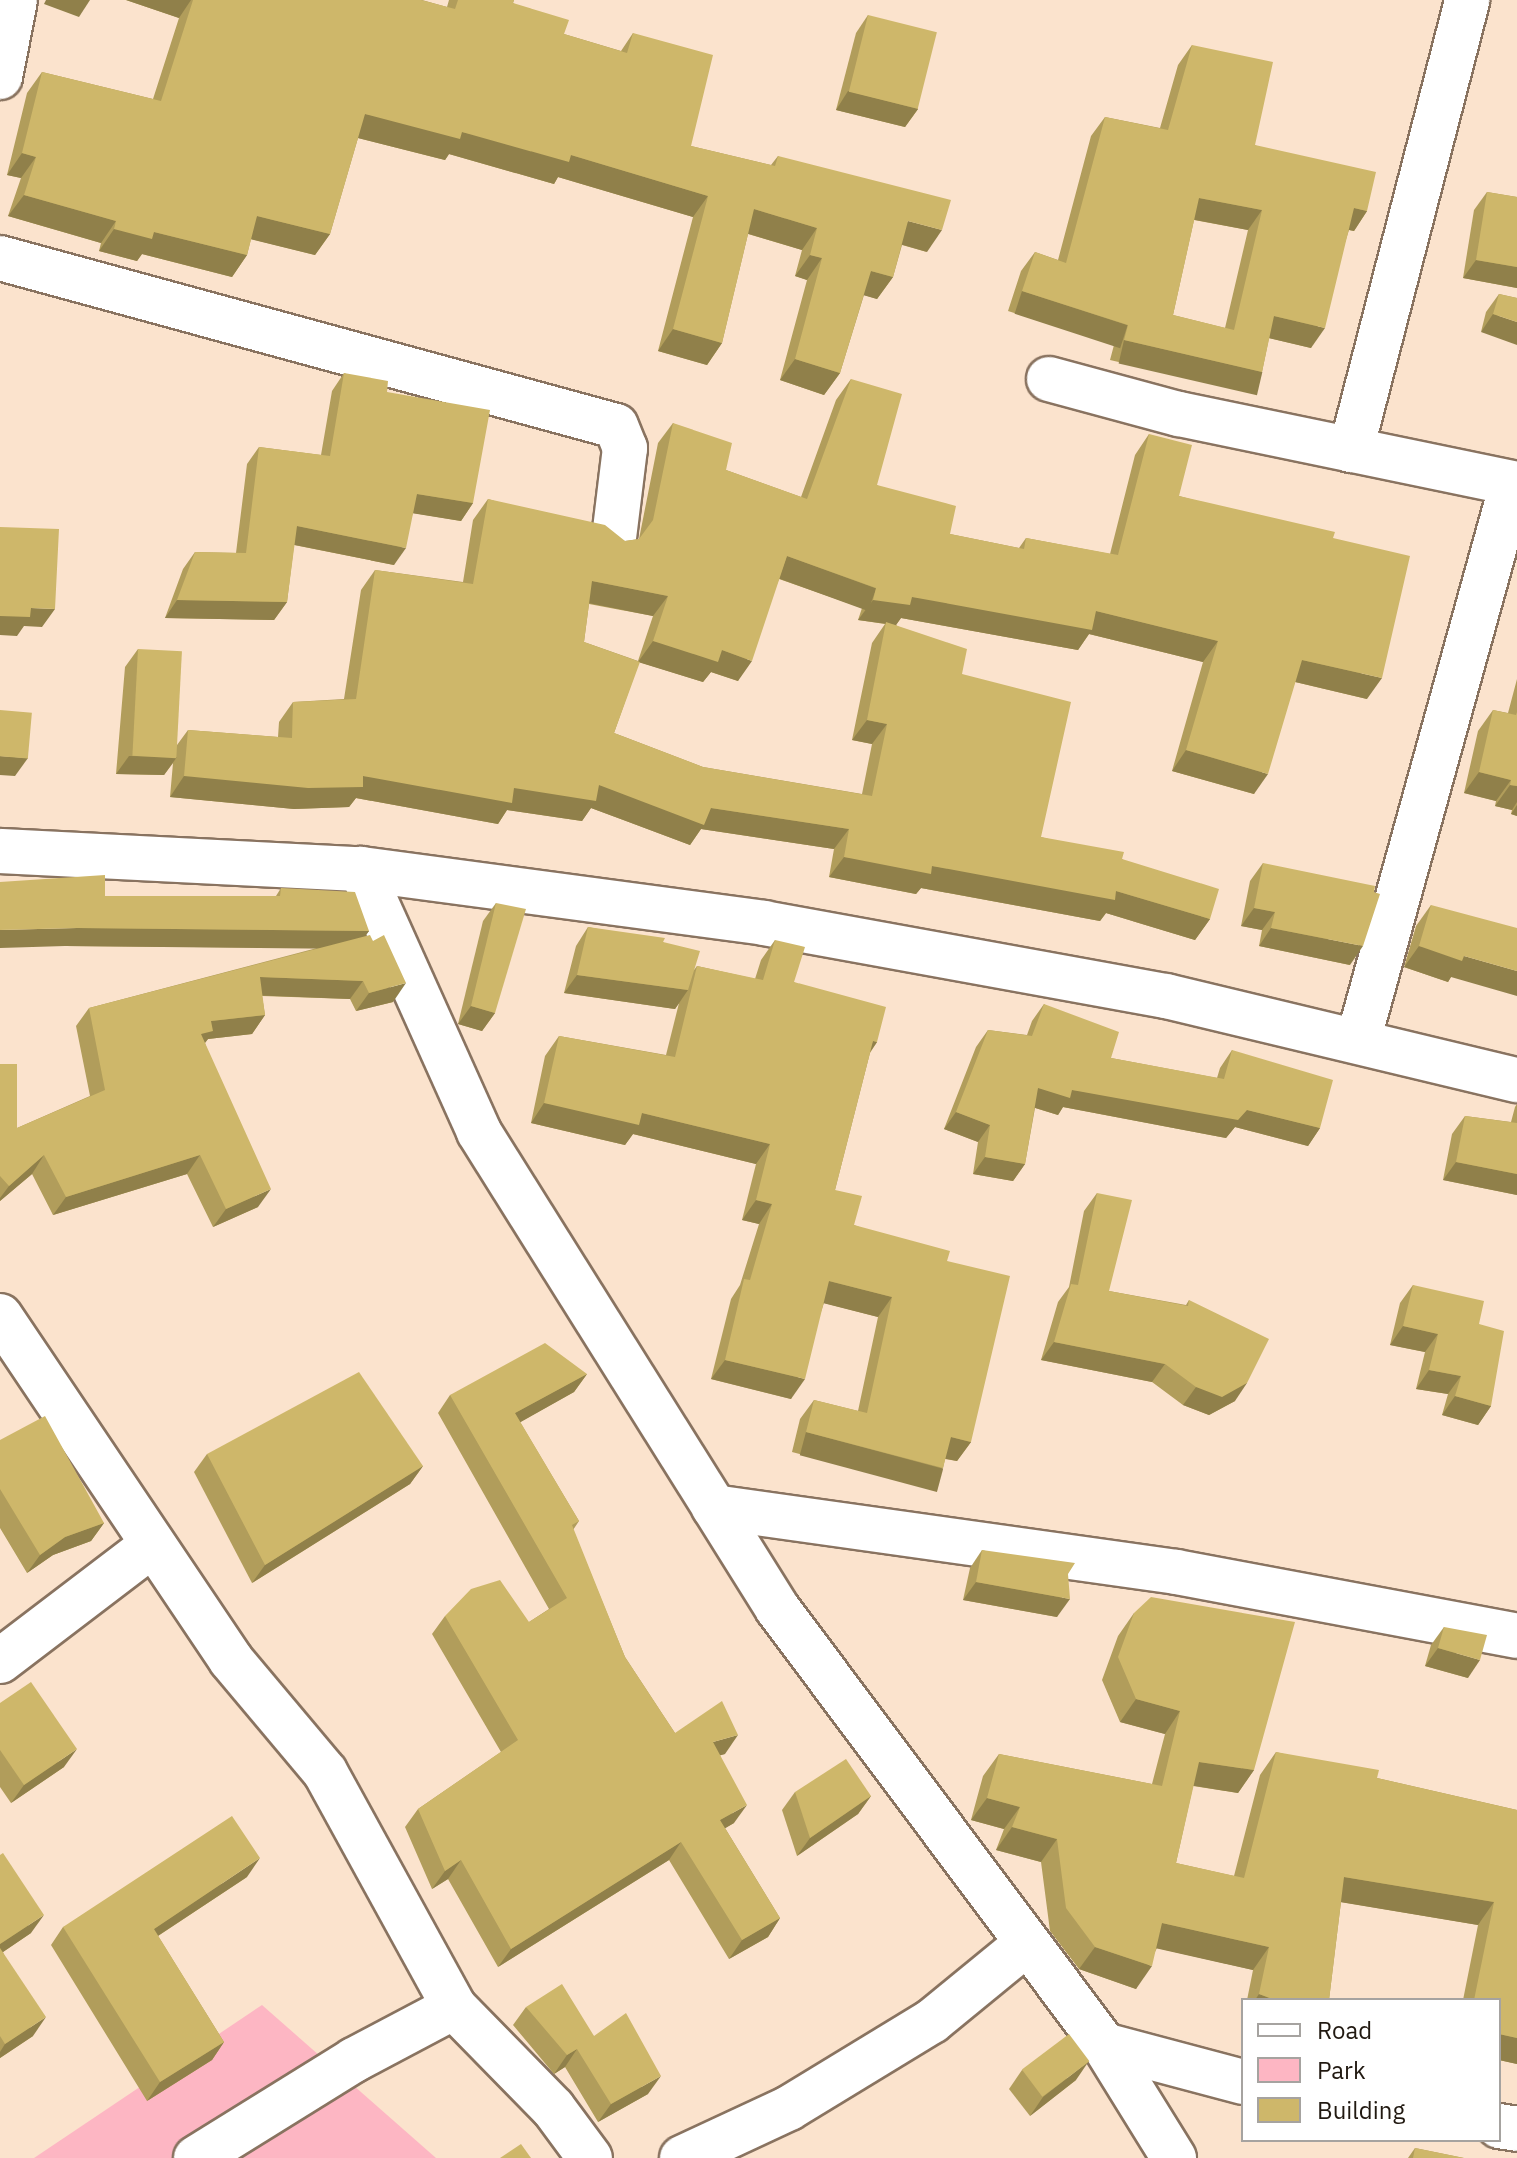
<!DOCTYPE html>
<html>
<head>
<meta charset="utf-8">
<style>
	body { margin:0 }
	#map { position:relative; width:1517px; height:2158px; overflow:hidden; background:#fbe3cd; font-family:"IBM Plex Sans",sans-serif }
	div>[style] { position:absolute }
	.green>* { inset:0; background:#fdb6c3 }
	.roads { filter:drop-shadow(2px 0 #897360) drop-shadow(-2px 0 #897360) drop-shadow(0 2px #897360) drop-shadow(0 -2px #897360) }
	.minor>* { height:44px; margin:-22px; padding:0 22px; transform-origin:22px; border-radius:22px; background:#fff }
	.wall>* { inset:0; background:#b19d5b }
	.shaded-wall>* { inset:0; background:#90804a; transform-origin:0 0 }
	.building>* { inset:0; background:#ceb76a; transform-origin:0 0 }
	span { translate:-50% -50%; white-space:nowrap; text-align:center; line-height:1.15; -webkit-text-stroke:8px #fff; paint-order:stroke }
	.legend { position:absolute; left:1241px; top:1998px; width:260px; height:144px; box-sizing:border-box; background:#fff; border:2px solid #a6a3a0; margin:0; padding:10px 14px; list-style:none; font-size:24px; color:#211911 }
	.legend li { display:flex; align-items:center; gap:16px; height:40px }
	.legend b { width:40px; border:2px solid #a6a3a0 }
</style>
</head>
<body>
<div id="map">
	<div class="green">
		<i style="clip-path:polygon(262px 2005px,436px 2158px,34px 2158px)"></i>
	</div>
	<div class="roads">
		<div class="minor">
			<i style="left:0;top:77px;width:78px;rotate:-79deg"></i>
			<i style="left:0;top:258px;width:638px;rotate:15.26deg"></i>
			<i style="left:616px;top:426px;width:24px;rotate:68deg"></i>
			<i style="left:625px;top:448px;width:90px;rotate:97deg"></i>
			<i style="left:1049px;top:379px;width:135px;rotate:15.1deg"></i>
			<i style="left:1179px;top:414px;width:345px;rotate:11.7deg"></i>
			<i style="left:1351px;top:450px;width:465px;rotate:-75.5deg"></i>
			<i style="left:0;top:851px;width:361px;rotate:2.9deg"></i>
			<i style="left:361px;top:869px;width:407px;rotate:7.6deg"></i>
			<i style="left:764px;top:923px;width:409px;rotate:10.3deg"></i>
			<i style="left:1166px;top:996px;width:361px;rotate:13.5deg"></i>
			<i style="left:361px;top:869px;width:288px;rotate:65.8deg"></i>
			<i style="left:479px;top:1132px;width:443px;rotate:57.9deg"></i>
			<i style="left:714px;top:1507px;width:119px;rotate:58deg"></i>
			<i style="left:777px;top:1608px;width:546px;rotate:53.19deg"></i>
			<i style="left:1104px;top:2045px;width:133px;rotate:58.2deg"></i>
			<i style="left:1358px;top:1041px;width:578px;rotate:-74.54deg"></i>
			<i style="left:0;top:1316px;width:414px;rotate:56.1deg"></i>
			<i style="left:231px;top:1660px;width:146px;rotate:50deg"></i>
			<i style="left:325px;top:1772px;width:268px;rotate:61.2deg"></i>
			<i style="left:454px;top:2007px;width:141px;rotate:45.6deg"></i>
			<i style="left:553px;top:2108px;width:62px;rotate:53.5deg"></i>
			<i style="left:714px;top:1507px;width:467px;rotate:8deg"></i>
			<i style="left:1176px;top:1572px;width:347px;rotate:10.6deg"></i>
			<i style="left:0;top:1661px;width:191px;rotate:-37.3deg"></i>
			<i style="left:1104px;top:2045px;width:144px;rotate:14.9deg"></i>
			<i style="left:1499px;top:2126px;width:18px;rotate:9deg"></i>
			<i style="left:196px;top:2158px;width:186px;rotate:-31.8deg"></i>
			<i style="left:354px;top:2060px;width:113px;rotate:-27.9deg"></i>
			<i style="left:682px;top:2158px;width:118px;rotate:-25deg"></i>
			<i style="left:789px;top:2108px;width:167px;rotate:-31.3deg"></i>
			<i style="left:932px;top:2021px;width:122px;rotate:-39.3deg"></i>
		</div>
	</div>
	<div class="wall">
		<i style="clip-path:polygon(126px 0,422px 0,447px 7px,449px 0,514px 0,513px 3px,564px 34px,621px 51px,633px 33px,691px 146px,771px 165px,778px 156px,927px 252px,902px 245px,893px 277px,877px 299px,864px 295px,840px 373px,824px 395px,780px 380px,807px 280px,795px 276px,802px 250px,748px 234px,722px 343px,707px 365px,658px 351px,693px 217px,558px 177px,554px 184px,449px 154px,445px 160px,358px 138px,330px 234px,315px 255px,251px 239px,247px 255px,232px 277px,142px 254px,137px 261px,99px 251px,101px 243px,8px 216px,21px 178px,7px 175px,27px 93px,42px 72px,153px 99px,179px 18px)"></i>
		<i style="clip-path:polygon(868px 15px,918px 109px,905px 127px,836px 110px,856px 33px)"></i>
		<i style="clip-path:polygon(evenodd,1192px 45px,1255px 145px,1367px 211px,1354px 231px,1349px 230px,1311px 348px,1269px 338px,1262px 372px,1248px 392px,1110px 360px,1114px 345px,1008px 311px,1021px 271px,1035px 252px,1058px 260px,1091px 136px,1105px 117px,1160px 128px,1178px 65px,1192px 45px,1194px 220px,1248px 230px,1225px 328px,1173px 315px,1194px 220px)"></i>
		<i style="clip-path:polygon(1487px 192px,1517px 197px,1517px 288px,1463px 278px,1474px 210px)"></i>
		<i style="clip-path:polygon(1499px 294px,1517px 298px,1481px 332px,1486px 312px)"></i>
		<i style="clip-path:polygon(344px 373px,387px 392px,473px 503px,461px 521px,413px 513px,394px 565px,294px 545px,287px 602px,274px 620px,165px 618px,183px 569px,195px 552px,236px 553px,247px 464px,259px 447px,321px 455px,332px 391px)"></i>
		<i style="clip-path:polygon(evenodd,851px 379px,877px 485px,950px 534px,1019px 548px,1026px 538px,1110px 554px,1135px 455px,1149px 434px,1179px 496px,1333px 538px,1367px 699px,1295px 682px,1254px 794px,1172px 771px,1203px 662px,1089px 634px,1078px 650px,901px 618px,896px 625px,962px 674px,1041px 837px,1122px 859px,1210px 919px,1195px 940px,1106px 913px,1100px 921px,921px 888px,916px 894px,829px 877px,834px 849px,701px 829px,690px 845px,591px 808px,582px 821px,507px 810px,498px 824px,356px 798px,349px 807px,294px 809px,170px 797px,173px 763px,164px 775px,116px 774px,125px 667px,138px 649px,177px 745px,188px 730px,278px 737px,279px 722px,293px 702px,344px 699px,361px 590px,375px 570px,463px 582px,473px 520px,488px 499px,625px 541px,639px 539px,658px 443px,673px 423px,726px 470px,801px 497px,836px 400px,851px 379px,779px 579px,862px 608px,858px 620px,885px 624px,872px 643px,852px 740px,872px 744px,862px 794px,703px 767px,614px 733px,639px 662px,703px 682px,711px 672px,738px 681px,779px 579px,851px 379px,589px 604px,653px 616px,638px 661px,584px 642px,589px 604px)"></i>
		<i style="clip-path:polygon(1517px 679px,1517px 816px,1511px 814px,1512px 810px,1495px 806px,1496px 801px,1464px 793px,1478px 731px,1493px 710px,1508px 713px)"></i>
		<i style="clip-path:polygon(1263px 863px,1350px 965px,1259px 946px,1262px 930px,1241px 926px,1250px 881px)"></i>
		<i style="clip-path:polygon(281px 888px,369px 931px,365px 936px,393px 1002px,356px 1011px,350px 999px,262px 996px,265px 1015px,252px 1034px,208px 1039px,205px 1043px,258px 1207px,213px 1227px,187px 1174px,53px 1215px,32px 1174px,0 1201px,0 1064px,17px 1128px,90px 1096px,76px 1026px,89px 1008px,317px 948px,65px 946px,105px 896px,276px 896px)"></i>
		<i style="clip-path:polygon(496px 903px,495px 1013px,482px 1031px,458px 1024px,483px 921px)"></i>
		<i style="clip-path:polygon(1431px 905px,1451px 977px,1448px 982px,1404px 967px,1416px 926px)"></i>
		<i style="clip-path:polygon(588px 927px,663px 942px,694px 970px,697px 966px,755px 979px,761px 960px,775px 940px,794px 982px,877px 1042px,870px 1053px,835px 1190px,854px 1225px,947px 1261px,971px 1442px,957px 1461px,945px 1459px,943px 1468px,929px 1488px,792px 1452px,800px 1419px,814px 1400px,858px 1411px,878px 1317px,824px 1303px,791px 1399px,711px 1379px,731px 1299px,740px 1285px,759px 1224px,742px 1220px,756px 1164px,633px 1134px,625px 1145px,531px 1123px,545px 1056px,559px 1036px,666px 1055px,679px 1003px,675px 1009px,564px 993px,576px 946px)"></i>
		<i style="clip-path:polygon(1044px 1004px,1111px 1058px,1217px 1078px,1220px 1068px,1232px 1050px,1320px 1128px,1308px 1146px,1235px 1127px,1226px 1138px,1063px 1107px,1058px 1115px,1035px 1108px,1025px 1164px,1013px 1181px,973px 1174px,978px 1142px,944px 1129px,976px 1047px,988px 1030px,1027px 1035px,1032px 1021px)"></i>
		<i style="clip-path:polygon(1517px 1104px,1517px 1195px,1443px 1180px,1452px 1134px,1465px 1116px,1511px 1122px,1515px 1107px)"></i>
		<i style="clip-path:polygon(1097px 1193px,1109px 1291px,1186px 1305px,1189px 1300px,1235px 1401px,1209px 1415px,1183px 1405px,1152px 1382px,1041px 1360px,1058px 1302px,1069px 1287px,1084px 1211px)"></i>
		<i style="clip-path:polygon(1413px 1285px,1479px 1324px,1491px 1406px,1478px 1425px,1442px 1415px,1448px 1394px,1416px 1389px,1425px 1352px,1390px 1345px,1400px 1303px)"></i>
		<i style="clip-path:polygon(587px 1374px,574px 1392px,520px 1422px,579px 1521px,573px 1530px,625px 1657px,675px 1733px,725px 1754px,720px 1755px,734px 1823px,725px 1828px,780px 1918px,768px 1937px,729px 1959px,669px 1860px,498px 1967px,448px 1879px,432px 1889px,405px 1827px,418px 1809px,501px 1752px,432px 1634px,445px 1616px,529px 1622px,549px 1609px,438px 1413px,450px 1395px)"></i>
		<i style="clip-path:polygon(0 1440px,104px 1523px,91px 1541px,53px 1555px,27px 1573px,0 1528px)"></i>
		<i style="clip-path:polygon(207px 1454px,423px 1466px,410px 1484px,252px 1583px,194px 1472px)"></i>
		<i style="clip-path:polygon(982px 1550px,1068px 1574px,1057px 1617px,963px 1600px,970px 1568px)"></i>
		<i style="clip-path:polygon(1134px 1613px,1254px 1770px,1238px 1793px,1193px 1786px,1176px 1863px,1234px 1876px,1260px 1775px,1276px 1752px,1377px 1778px,1517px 1810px,1517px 2064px,1499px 2060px,1499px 2000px,1463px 2000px,1478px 1925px,1341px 1902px,1329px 2000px,1247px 2000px,1253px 1970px,1157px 1948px,1136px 1989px,1079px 1969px,1050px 1931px,1041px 1862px,996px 1850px,1004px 1829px,971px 1820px,983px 1776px,999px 1754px,1152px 1784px,1165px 1734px,1120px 1722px,1102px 1680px,1118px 1636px)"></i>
		<i style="clip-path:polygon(1444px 1627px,1468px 1678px,1425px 1666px,1431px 1645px)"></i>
		<i style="clip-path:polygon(0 1703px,64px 1767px,11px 1803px,0 1787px)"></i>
		<i style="clip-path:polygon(795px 1792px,871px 1796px,858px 1814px,797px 1856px,782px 1810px)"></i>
		<i style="clip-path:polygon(0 1855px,31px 1933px,3px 1952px,33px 2036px,0 2058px)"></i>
		<i style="clip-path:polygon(247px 1877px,158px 1936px,224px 2042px,212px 2060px,147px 2101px,51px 1945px,63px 1927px)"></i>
		<i style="clip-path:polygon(526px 2007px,594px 2036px,648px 2094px,598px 2122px,565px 2067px,554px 2074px,513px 2025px)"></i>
		<i style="clip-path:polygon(1022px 2070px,1076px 2080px,1030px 2116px,1009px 2089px)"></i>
		<i style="clip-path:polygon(1415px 2148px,1464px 2158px,1408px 2158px)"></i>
	</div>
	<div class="shaded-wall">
		<i style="clip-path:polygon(46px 0,90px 0,79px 17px,44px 4px)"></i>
		<i style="clip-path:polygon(126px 0,191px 0,179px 18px)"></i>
		<i style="clip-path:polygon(848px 91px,918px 109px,905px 127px,836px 110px)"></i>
		<i style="clip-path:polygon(365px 114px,462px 132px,571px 155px,708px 196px,693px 217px,558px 177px,554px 184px,449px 154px,445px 160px,350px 136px)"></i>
		<i style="clip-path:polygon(22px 153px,36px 157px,21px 178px,7px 175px)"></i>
		<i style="clip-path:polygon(24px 195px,116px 221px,101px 243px,8px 216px)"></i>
		<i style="clip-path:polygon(1199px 198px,1262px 210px,1248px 230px,1185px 218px)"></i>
		<i style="clip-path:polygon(1354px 208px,1367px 211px,1354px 231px,1340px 228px)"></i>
		<i style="clip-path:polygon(754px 209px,817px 228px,802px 250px,739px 231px)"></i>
		<i style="clip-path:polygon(257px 216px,330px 234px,315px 255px,242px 237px)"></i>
		<i style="clip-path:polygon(908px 221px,942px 230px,927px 252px,893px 242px)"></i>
		<i style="clip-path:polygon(114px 229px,154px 232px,247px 255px,232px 277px,142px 254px,137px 261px,99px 251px)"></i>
		<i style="clip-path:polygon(810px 255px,822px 258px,807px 280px,795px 276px)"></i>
		<i style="clip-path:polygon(1476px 260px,1517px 267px,1517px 288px,1463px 278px)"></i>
		<i style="clip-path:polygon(871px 271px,893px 277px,877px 299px,856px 293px)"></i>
		<i style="left:1022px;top:291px;width:111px;height:24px;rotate:18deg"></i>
		<i style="clip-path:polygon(1493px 314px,1517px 322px,1517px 345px,1481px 332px)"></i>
		<i style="clip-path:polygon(1274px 316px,1325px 328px,1311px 348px,1260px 336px)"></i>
		<i style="clip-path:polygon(673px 329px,722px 343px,707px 365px,658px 351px)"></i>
		<i style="left:1124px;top:340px;width:142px;height:24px;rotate:13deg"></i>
		<i style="clip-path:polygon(795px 359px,840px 373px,824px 395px,780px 380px)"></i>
		<i style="clip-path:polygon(417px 494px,473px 503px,461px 521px,405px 512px)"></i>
		<i style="clip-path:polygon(297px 526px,406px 548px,394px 565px,285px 543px)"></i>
		<i style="left:787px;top:556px;width:95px;height:24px;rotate:20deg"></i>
		<i style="clip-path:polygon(592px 581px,668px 596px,653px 616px,578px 601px)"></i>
		<i style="clip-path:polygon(912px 597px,1096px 611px,1218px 641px,1203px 662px,1089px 634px,1078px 650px,901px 618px,896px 625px,858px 620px,873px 600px)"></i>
		<i style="clip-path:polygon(177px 600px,287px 602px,274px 620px,165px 618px)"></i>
		<i style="clip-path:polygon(31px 608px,55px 609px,42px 627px,24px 626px,17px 636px,0 635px,0 616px)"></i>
		<i style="clip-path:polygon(653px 641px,722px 650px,752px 661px,738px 681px,711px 672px,703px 682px,638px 662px)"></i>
		<i style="clip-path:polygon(1302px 660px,1382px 678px,1367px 699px,1287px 680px)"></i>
		<i style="clip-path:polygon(867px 720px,887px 724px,872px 744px,852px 740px)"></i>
		<i style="clip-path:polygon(1186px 750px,1268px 774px,1254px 794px,1172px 771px)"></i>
		<i style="clip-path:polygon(0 756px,28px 758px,15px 776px,0 775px)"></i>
		<i style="clip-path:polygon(129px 756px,177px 757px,164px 775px,116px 774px)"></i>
		<i style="clip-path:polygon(1479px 772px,1511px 780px,1496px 801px,1464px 793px)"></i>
		<i style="clip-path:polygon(184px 776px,363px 776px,514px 788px,599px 785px,711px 808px,849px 829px,834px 849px,701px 829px,690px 845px,591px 808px,582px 821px,507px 810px,498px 824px,356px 798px,349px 807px,294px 809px,170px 797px)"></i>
		<i style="clip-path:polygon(1510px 785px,1517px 786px,1517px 802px,1512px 810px,1495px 806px)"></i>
		<i style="clip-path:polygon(1517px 805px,1517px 816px,1511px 814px)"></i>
		<i style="clip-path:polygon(844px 857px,932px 866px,1116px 891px,1210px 919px,1195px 940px,1106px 913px,1100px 921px,921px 888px,916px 894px,829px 877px)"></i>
		<i style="clip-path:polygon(1254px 908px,1275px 912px,1262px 930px,1241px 926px)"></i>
		<i style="clip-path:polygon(77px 928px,369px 931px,356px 949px,65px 946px,0 948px,0 930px)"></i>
		<i style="clip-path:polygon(1271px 928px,1363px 946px,1350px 965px,1259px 946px)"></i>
		<i style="clip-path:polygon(1419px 946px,1464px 956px,1517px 971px,1517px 996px,1451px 977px,1448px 982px,1404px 967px)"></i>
		<i style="clip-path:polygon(577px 975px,688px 990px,675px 1009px,564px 993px)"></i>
		<i style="clip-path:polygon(260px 977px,363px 981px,350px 999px,248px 995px)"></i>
		<i style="clip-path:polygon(406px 983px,393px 1002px,356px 1011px,369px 993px)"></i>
		<i style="clip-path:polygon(471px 1006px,495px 1013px,482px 1031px,458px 1024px)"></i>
		<i style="clip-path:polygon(265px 1015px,252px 1034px,208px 1039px,200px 1049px,188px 1052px,211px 1021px)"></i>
		<i style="clip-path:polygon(873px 1041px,877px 1042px,863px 1062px)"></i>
		<i style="clip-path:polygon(1038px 1088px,1072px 1090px,1247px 1110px,1320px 1128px,1308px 1146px,1235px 1127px,1226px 1138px,1063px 1107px,1058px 1115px,1026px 1105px)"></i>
		<i style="clip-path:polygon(544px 1103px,642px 1113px,770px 1144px,756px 1164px,633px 1134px,625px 1145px,531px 1123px)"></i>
		<i style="clip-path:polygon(956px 1112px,990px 1125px,978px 1142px,944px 1129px)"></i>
		<i style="clip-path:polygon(44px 1155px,32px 1174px,0 1201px,0 1198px,9px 1186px)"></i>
		<i style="clip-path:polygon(200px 1155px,187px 1174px,53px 1215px,66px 1197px)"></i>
		<i style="clip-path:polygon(985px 1157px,1025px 1164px,1013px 1181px,973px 1174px)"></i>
		<i style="clip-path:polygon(1456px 1162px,1517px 1174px,1517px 1195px,1443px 1180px)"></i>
		<i style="clip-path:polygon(271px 1189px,258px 1207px,213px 1227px,226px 1209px)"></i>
		<i style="clip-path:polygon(756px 1200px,772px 1204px,759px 1224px,742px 1220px)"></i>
		<i style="clip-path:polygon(829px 1281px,892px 1297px,878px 1317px,815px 1301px)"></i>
		<i style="clip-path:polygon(1403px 1326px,1438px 1334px,1425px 1352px,1390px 1345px)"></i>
		<i style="clip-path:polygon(1054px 1342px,1165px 1364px,1152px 1382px,1041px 1360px)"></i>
		<i style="clip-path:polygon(725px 1360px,805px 1379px,791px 1399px,711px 1379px)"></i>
		<i style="clip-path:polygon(1429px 1370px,1461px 1376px,1448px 1394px,1416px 1389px)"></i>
		<i style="clip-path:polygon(587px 1374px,574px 1392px,503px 1432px,515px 1413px)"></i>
		<i style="clip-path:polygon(1247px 1383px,1235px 1401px,1209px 1415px,1183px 1405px,1196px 1387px)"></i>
		<i style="clip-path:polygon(1455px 1396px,1491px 1406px,1478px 1425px,1442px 1415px)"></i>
		<i style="left:806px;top:1432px;width:142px;height:24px;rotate:15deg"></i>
		<i style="clip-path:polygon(951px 1437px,971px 1442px,957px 1461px,937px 1457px)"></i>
		<i style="clip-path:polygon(423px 1466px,410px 1484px,252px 1583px,265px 1565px)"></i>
		<i style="clip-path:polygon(104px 1523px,91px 1541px,53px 1555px,27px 1573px,40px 1555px,65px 1537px)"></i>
		<i style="clip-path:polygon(976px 1582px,1070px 1599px,1057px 1617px,963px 1600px)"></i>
		<i style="clip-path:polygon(1438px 1648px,1480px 1660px,1468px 1678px,1425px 1666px)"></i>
		<i style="clip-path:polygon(1136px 1699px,1180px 1711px,1165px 1734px,1120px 1722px)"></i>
		<i style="clip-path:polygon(738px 1735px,725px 1754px,700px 1761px,713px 1742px)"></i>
		<i style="clip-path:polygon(77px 1749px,64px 1767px,11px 1803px,24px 1785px)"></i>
		<i style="clip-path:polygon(1199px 1762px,1254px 1770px,1238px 1793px,1183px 1784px)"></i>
		<i style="clip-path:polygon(871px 1796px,858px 1814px,797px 1856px,810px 1838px)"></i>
		<i style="clip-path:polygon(987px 1798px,1020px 1807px,1004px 1829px,971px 1820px)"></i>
		<i style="clip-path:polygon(747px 1805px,734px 1823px,707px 1839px,720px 1820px)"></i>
		<i style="clip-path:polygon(1012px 1827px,1057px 1839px,1041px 1862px,996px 1850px)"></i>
		<i style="clip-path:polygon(681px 1842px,669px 1860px,498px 1967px,511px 1949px)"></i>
		<i style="clip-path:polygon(260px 1858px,247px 1877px,141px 1947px,154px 1929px)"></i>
		<i style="clip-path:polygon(461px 1860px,448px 1879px,432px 1889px,445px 1871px)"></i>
		<i style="clip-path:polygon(1344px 1877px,1494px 1902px,1478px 1925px,1328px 1900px)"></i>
		<i style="clip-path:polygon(44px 1915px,31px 1933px,0 1954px,0 1944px)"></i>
		<i style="clip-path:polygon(780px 1918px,768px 1937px,729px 1959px,742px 1940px)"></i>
		<i style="clip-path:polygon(1162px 1923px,1269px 1947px,1253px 1970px,1146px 1946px)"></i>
		<i style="clip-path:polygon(1095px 1947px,1152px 1966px,1136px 1989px,1079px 1969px)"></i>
		<i style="clip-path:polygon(1259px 1994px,1275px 2000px,1255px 2000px)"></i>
		<i style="clip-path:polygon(46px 2017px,33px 2036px,0 2058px,0 2052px,5px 2044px)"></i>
		<i style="clip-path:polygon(1499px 2034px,1517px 2038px,1517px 2064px,1499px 2060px)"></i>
		<i style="clip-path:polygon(224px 2042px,212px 2060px,147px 2101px,160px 2082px)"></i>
		<i style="clip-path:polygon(577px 2049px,565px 2067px,554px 2074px,567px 2055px)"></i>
		<i style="clip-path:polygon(1089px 2061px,1076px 2080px,1030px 2116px,1043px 2097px)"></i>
		<i style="clip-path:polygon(661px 2076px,648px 2094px,598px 2122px,611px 2104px)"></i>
	</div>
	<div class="building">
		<i style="clip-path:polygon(193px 0,421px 0,455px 9px,458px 0,514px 0,513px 3px,569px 20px,564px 34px,627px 53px,633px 33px,713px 55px,691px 146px,775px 166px,778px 156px,951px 200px,942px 230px,908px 221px,893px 277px,871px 271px,840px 373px,795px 359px,822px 258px,810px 255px,817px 228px,754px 209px,722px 343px,673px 329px,708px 196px,571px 155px,569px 162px,462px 132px,460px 139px,365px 114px,330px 234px,257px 216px,247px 255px,154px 232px,152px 239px,114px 229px,116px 221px,24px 195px,36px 157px,22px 153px,42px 72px,161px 101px)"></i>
		<i style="left:868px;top:15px;width:71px;height:79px;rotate:14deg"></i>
		<i style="clip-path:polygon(evenodd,1192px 45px,1273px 62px,1255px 145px,1376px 172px,1367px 211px,1354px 208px,1325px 328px,1274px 316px,1262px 372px,1124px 340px,1128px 325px,1022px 291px,1035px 252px,1066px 263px,1105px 117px,1168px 130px,1192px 45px,1199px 198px,1262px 210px,1234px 330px,1173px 315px,1199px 198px)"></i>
		<i style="clip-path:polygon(1487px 192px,1517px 197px,1517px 267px,1476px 260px)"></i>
		<i style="clip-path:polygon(1499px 294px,1517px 298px,1517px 322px,1493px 314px)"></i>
		<i style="clip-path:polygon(344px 373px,388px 381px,387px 392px,490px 410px,473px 503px,417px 494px,406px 548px,297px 526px,287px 602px,177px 600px,195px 552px,246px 553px,259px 447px,330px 456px)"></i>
		<i style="clip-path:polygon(851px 379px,902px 394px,877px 485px,956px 506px,950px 534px,1024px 549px,1026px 538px,1118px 555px,1149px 434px,1192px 445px,1179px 496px,1335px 532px,1333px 538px,1410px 556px,1382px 678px,1302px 660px,1268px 774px,1186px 750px,1218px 641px,1096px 611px,1092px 630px,912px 597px,910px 605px,873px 600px,876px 588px,787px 556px,752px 661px,722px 650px,718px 662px,653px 641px,668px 596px,592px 581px,584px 642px,640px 662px,614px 733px,703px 767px,872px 796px,887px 724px,867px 720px,886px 622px,967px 649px,962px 674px,1071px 702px,1041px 837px,1124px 852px,1122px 859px,1219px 889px,1210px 919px,1116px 891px,1115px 900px,932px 866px,931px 874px,844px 857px,849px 829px,711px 808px,704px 825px,599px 785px,596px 801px,514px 788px,512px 803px,363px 776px,363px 787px,308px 788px,184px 776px,188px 730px,292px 738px,293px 702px,356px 699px,375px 570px,473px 584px,488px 499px,605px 525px,625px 541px,639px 539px,653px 520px,673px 423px,732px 443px,726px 470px,807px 499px)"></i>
		<i style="clip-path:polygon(0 527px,59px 529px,55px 609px,31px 608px,30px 617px,0 616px)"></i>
		<i style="left:138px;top:649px;width:44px;height:107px;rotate:3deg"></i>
		<i style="left:0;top:710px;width:32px;height:46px;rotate:5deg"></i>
		<i style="clip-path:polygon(1493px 710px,1516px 715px,1517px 712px,1517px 786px,1510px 785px,1511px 780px,1479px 772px)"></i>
		<i style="clip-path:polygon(1263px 863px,1375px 886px,1374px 892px,1380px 894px,1363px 946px,1271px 928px,1275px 912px,1254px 908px)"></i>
		<i style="clip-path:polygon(105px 875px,105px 896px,280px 896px,281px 888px,355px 892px,369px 931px,77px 928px,0 930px,0 882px)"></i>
		<i style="clip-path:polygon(496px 903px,526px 909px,495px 1013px,471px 1006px)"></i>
		<i style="clip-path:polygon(1431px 905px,1517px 928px,1517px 971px,1464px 956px,1462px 961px,1419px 946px)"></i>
		<i style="clip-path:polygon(588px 927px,665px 938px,663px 942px,700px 951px,688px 990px,577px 975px)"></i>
		<i style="clip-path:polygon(370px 935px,373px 941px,384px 935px,406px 983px,369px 993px,363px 981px,260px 977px,265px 1015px,211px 1021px,213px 1031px,201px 1034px,271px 1189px,226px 1209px,200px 1155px,66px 1197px,44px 1155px,9px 1186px,0 1176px,0 1064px,17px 1064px,17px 1128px,105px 1090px,89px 1008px)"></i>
		<i style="clip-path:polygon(775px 940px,805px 947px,794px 982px,886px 1007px,877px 1042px,873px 1041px,835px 1190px,862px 1196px,854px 1225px,950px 1251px,947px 1261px,1010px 1276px,971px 1442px,951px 1437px,943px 1468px,806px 1432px,814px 1400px,867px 1413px,892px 1297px,829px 1281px,805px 1379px,725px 1360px,744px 1279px,750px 1280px,772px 1204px,756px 1200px,770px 1144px,642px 1113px,639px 1125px,544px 1103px,559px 1036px,675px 1057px,697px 966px,763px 980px)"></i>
		<i style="clip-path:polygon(1044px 1004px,1119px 1032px,1111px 1058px,1224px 1079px,1232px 1050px,1333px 1080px,1320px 1128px,1247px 1110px,1238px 1120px,1072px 1090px,1070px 1098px,1038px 1088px,1025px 1164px,985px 1157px,990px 1125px,956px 1112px,988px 1030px,1032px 1036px)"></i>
		<i style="clip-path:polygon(1465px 1116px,1517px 1123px,1517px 1174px,1456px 1162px)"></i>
		<i style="clip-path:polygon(1097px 1193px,1132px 1200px,1109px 1291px,1188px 1306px,1189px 1300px,1269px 1339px,1247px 1383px,1222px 1397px,1196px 1387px,1165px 1364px,1054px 1342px,1071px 1284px,1078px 1285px)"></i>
		<i style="clip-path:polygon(1413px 1285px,1484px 1301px,1479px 1324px,1504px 1331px,1491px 1406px,1455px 1396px,1461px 1376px,1429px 1370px,1438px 1334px,1403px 1326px)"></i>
		<i style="clip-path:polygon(545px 1343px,587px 1374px,515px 1413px,579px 1521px,572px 1525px,625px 1657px,675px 1733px,722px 1701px,738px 1735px,713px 1742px,747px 1805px,720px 1820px,780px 1918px,742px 1940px,681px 1842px,511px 1949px,461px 1860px,445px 1871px,418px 1809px,518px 1740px,445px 1616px,471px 1589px,500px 1580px,529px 1622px,567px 1598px,450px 1395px)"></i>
		<i style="clip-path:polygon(359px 1372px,423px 1466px,265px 1565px,207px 1454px)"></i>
		<i style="clip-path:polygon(45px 1416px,104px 1523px,65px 1537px,40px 1555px,0 1489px,0 1440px)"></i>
		<i style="clip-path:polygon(982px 1550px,1075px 1563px,1068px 1574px,1070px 1599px,976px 1582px)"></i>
		<i style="clip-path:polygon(1151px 1597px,1295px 1622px,1254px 1770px,1199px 1762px,1176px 1863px,1244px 1878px,1276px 1752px,1379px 1770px,1377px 1778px,1517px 1810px,1517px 2038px,1499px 2034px,1499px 2000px,1474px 2000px,1494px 1902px,1344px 1877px,1329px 2000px,1275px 2000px,1259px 1994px,1269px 1947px,1162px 1923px,1152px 1966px,1095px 1947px,1066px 1908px,1057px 1839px,1012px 1827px,1020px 1807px,987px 1798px,999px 1754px,1162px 1786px,1180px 1711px,1136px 1699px,1118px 1657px,1134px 1613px)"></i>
		<i style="clip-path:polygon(1444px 1627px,1487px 1635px,1480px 1660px,1438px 1648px)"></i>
		<i style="clip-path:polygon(31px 1682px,77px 1749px,24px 1785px,0 1750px,0 1703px)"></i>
		<i style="clip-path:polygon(846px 1759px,871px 1796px,810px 1838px,795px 1792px)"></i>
		<i style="clip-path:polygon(232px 1816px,260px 1858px,154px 1929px,224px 2042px,160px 2082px,63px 1927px)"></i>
		<i style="clip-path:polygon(3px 1853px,44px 1915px,0 1944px,0 1855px)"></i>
		<i style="clip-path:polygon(0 1948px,46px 2017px,5px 2044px,0 2036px)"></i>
		<i style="clip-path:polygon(562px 1984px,594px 2036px,626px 2013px,661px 2076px,611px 2104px,577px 2049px,567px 2055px,526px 2007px)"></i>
		<i style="left:1069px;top:2034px;width:34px;height:59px;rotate:53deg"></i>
		<i style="clip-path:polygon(521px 2144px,531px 2158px,500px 2158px)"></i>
		<i style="clip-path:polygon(1415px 2148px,1464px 2158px,1413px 2158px)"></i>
	</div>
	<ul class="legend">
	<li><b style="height:10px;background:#fff"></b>Road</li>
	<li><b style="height:22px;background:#fdb6c3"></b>Park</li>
	<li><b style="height:22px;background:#ceb76a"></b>Building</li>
	</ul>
</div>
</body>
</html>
